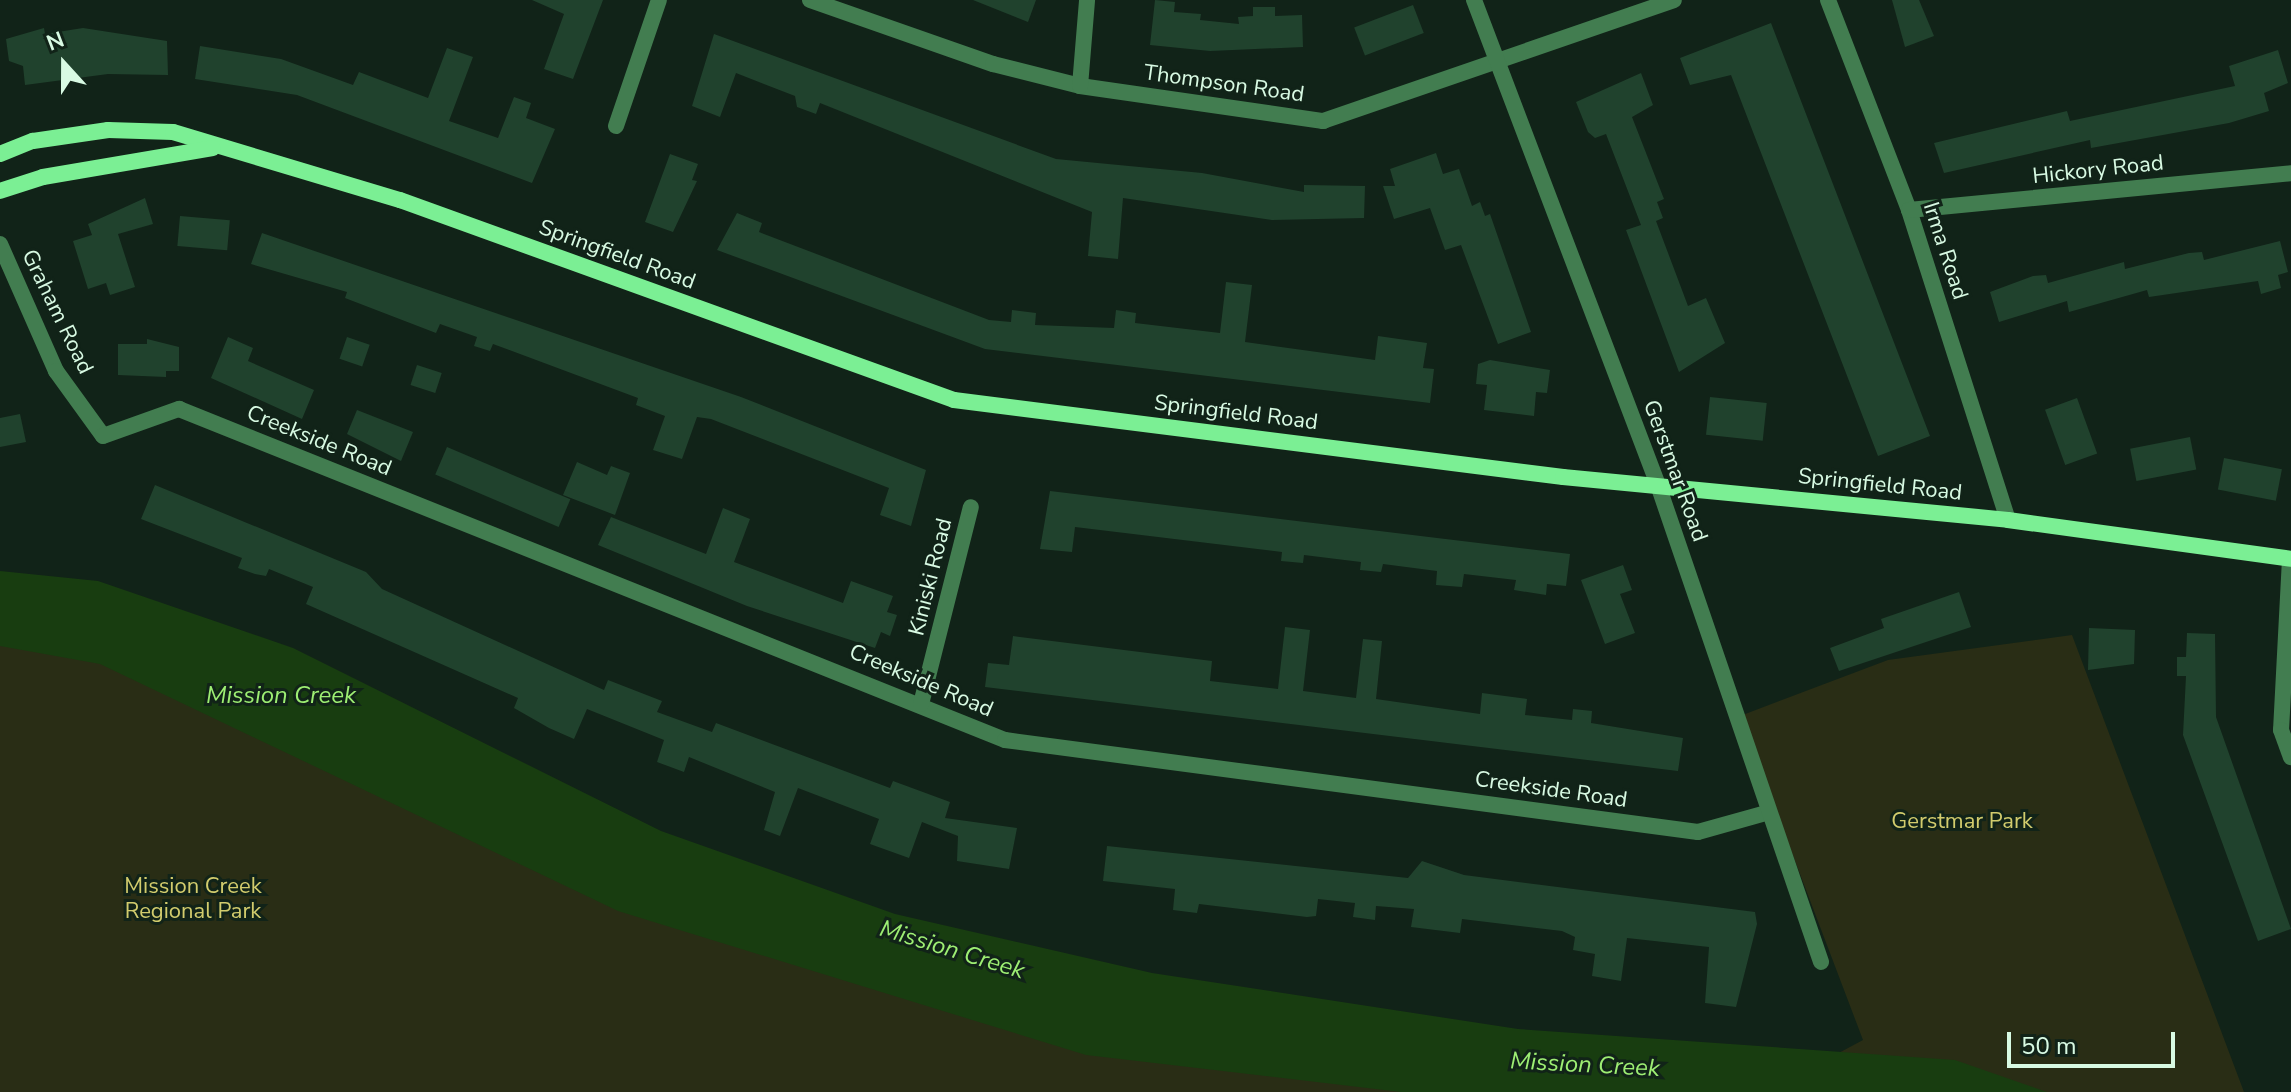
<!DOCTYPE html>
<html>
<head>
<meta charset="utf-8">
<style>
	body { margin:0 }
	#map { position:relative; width:2291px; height:1092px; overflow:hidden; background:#112318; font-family:"Nunito Sans",sans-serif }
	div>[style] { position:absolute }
	.green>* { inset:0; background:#292d15 }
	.water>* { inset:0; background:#183d10 }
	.building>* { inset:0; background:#20422d; transform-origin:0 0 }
	.minor>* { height:16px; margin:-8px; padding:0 8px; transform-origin:8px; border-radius:8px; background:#427d50 }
	.tertiary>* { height:16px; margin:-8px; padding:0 8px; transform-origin:8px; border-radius:8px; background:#427d50 }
	.secondary>* { height:16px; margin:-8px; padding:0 8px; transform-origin:8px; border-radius:8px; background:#7bef94 }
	span { translate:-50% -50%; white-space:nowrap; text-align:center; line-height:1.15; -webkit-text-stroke:6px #112318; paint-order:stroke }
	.street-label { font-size:22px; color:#d8fae3 }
	.park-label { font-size:22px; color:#d2cc6d }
	.water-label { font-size:24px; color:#9dee73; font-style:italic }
	.north { position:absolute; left:24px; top:24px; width:80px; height:80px; -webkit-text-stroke:6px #112318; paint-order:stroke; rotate:339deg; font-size:22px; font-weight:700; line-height:32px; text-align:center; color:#d8fae3 }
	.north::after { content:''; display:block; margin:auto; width:28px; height:36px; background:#d8fae3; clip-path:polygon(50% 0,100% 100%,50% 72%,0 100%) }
	.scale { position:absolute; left:2007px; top:1032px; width:168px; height:36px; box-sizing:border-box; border:4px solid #d8fae3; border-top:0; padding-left:10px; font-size:24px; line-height:28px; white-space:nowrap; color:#d8fae3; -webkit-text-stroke:6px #112318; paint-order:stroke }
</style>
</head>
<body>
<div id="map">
	<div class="green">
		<i style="clip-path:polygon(0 633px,9px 634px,1433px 1092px,0 1092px)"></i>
		<i style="clip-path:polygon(2072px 635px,2244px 1092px,1766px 1092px,1863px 1040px,1740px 716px,1888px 660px)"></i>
	</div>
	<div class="water">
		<i style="clip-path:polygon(0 571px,98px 581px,293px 648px,661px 831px,895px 914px,1152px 973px,1518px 1029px,1955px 1060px,2047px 1092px,1401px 1092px,1086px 1055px,618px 911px,100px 664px,0 646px)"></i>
	</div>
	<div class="building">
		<i style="clip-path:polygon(532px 0,603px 0,573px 79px,544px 69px,564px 14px)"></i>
		<i style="clip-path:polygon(973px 0,1036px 0,1028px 22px)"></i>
		<i style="clip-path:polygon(1155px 0,1175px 2px,1174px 12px,1201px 14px,1200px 20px,1239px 24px,1238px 17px,1253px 16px,1253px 7px,1275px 7px,1275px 16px,1302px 15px,1303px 47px,1210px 51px,1150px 45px)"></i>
		<i style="clip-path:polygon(1892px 0,1919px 0,1934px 36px,1905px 47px)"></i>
		<i style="left:1413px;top:5px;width:30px;height:63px;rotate:69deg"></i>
		<i style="clip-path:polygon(1771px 23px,1930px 436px,1878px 456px,1731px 75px,1690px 85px,1680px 58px)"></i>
		<i style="clip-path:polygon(44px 28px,45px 34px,83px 28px,167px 41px,168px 75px,108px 74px,25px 85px,23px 66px,9px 61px,6px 39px)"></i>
		<i style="clip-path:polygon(714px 34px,1056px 159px,1202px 173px,1304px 192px,1304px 185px,1365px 186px,1364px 218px,1272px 220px,1123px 198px,1118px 259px,1088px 256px,1092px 212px,820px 103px,816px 114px,797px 107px,795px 96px,736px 73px,720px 117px,692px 106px)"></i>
		<i style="clip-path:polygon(200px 46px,281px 59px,353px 85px,359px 72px,428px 98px,447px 48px,473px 57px,449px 121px,498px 138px,514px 97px,531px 103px,526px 118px,555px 129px,532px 183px,297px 95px,195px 79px)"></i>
		<i style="clip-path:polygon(2278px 50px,2288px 83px,2264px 93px,2269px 111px,2229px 123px,2091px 148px,2090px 140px,1944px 173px,1934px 143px,2067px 111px,2070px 121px,2235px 86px,2229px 66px)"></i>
		<i style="clip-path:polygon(1641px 73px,1653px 105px,1632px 117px,1664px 199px,1657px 202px,1663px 218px,1656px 221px,1688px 306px,1706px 298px,1725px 343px,1679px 372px,1626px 230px,1641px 225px,1606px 134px,1595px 138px,1588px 132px,1576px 102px)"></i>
		<i style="clip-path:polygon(1436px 153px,1443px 174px,1459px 169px,1472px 206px,1480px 202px,1485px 216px,1490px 214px,1531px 332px,1498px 344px,1461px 245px,1445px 250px,1430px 208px,1394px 219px,1383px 186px,1395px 186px,1390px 169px)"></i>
		<i style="clip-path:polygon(670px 154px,698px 164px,692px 180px,697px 181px,673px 232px,645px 222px)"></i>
		<i style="clip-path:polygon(145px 198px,153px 224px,118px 234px,135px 287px,110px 295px,106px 283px,88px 289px,73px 241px,92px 235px,88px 224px)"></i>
		<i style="clip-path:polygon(737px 213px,762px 223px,759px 232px,989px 320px,1011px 322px,1012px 310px,1036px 313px,1035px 325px,1114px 328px,1116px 310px,1136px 313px,1135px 323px,1220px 333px,1226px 282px,1252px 285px,1245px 342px,1375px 360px,1378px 336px,1427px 343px,1423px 368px,1434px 369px,1430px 403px,985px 349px,717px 250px)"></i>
		<i style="left:180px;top:216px;width:50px;height:30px;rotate:5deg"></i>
		<i style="clip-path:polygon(262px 233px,741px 397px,926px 470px,911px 526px,880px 515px,889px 488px,711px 419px,697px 417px,682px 459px,653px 450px,665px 416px,636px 405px,638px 398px,493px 344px,490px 351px,474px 346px,477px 337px,440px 324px,436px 333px,345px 298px,347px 292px,251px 264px)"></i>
		<i style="clip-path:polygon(2280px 241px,2288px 272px,2278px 275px,2281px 288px,2261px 294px,2258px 281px,2149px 297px,2147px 290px,2069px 312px,2067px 301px,1999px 322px,1990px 292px,2033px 276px,2046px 275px,2048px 283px,2124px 262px,2125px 269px,2189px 253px,2202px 252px,2204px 260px)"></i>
		<i style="clip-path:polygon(228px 337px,253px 348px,248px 361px,314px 390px,302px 419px,211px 378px)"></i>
		<i style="left:347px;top:337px;width:24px;height:23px;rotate:19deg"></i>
		<i style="clip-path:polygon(147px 339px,179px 347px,179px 371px,166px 371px,166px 377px,118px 375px,118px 344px,147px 344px)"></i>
		<i style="clip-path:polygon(1490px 360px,1550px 370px,1547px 393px,1536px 392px,1534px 416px,1484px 410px,1487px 385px,1476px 384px,1478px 364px)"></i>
		<i style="left:417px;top:365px;width:26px;height:21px;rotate:18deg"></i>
		<i style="left:1710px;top:397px;width:57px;height:38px;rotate:6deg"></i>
		<i style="left:2077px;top:398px;width:59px;height:34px;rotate:70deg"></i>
		<i style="clip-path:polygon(357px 410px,413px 432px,401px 461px,347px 434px)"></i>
		<i style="clip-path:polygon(20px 414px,26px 442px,0 447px,0 418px)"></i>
		<i style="left:2190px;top:437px;width:33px;height:61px;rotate:79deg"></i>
		<i style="left:447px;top:447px;width:134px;height:30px;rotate:23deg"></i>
		<i style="left:2224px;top:458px;width:59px;height:32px;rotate:11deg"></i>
		<i style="clip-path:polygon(577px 462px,607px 475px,611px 466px,630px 473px,615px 515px,563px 495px)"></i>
		<i style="clip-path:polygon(155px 485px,366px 572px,382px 589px,604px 690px,608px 680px,662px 701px,657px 712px,712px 732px,716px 723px,890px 788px,893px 781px,950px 802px,945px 818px,1017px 828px,1009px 869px,957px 861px,958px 836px,922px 822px,909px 858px,870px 844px,879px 819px,798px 788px,780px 836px,764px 830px,775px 792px,689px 757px,684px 772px,657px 762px,664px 740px,587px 709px,574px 739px,549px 728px,514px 708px,518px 698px,306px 604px,313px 587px,269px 569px,266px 576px,255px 574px,238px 568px,242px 558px,141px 519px)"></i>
		<i style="clip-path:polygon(1050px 491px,1570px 554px,1566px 586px,1547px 584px,1546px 595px,1514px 590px,1516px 580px,1464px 574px,1462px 587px,1436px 585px,1437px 571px,1383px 564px,1381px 572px,1360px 570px,1361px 562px,1304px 555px,1303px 563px,1281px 561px,1282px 552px,1075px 527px,1072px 552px,1040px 549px)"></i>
		<i style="clip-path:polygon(723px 508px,750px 519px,734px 562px,843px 603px,851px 581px,893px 596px,887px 612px,897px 615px,890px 636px,881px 632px,875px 648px,747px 606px,598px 545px,611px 517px,706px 554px)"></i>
		<i style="clip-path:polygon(1623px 565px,1632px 590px,1620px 594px,1635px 633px,1605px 644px,1581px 580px)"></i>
		<i style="clip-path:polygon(1959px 592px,1971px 627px,1839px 671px,1830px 648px,1884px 628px,1881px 619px)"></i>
		<i style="clip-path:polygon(1285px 627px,1310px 630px,1303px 691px,1356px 698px,1363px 639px,1382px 641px,1376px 699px,1480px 714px,1482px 693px,1527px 699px,1525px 715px,1572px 720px,1573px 709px,1592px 711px,1591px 723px,1683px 738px,1678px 771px,985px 687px,988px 663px,1009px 665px,1013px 636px,1212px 661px,1210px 681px,1278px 689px)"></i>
		<i style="clip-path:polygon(2089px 628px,2135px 630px,2134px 664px,2088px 670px)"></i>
		<i style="clip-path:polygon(2187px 633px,2215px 634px,2216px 717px,2291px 929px,2258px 941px,2183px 735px,2186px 676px,2177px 676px,2177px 657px,2186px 657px)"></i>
		<i style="clip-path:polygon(1107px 846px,1408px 878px,1422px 861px,1464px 875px,1755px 912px,1757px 924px,1736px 1007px,1705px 1003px,1709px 947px,1627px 938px,1621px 981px,1592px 976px,1595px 954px,1573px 950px,1575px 937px,1562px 931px,1462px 919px,1460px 933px,1411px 927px,1414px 909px,1376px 906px,1375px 920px,1353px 917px,1355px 903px,1318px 899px,1316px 916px,1307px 917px,1199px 904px,1197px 913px,1173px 910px,1175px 889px,1103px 881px)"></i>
	</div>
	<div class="minor">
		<i style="left:810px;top:0;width:194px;rotate:19.3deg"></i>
		<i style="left:993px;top:64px;width:90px;rotate:14.2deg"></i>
		<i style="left:1080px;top:86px;width:246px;rotate:8.2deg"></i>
		<i style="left:1323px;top:121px;width:371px;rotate:-19deg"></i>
		<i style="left:1828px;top:0;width:225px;rotate:68.9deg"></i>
		<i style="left:1909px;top:210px;width:325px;rotate:72.3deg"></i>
		<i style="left:1080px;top:86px;width:86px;rotate:-85.3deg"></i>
		<i style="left:616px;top:126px;width:133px;rotate:-71.2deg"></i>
		<i style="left:1909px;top:210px;width:384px;rotate:-5.5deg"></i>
		<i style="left:0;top:244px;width:139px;rotate:66.2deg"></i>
		<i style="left:56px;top:371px;width:80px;rotate:54.1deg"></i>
		<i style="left:103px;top:436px;width:81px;rotate:-19.6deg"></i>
		<i style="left:179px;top:409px;width:890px;rotate:21.84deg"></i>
		<i style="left:1005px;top:740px;width:699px;rotate:7.56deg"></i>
		<i style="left:1698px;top:832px;width:71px;rotate:-15.6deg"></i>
		<i style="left:1658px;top:485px;width:504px;rotate:71.13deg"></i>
		<i style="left:2290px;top:559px;width:171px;rotate:93deg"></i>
		<i style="left:2281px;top:730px;width:29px;rotate:70deg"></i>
		<i style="left:921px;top:704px;width:203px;rotate:-75.8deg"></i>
	</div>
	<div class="tertiary">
		<i style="left:1474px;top:0;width:519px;rotate:69.22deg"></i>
	</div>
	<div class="secondary">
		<i style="left:0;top:154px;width:35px;rotate:-22deg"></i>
		<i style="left:33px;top:141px;width:76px;rotate:-8.3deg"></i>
		<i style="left:108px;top:130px;width:65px;rotate:1.8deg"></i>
		<i style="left:173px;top:132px;width:237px;rotate:16.7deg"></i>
		<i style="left:400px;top:200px;width:589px;rotate:19.85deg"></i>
		<i style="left:954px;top:400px;width:614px;rotate:7.21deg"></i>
		<i style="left:1563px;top:477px;width:447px;rotate:5.5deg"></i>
		<i style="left:2008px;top:520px;width:286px;rotate:7.8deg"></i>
		<i style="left:0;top:191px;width:45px;rotate:-18deg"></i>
		<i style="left:43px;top:177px;width:172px;rotate:-9.7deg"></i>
	</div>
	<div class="street-label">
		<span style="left:1224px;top:84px;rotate:8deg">Thompson Road</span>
		<span style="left:2098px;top:170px;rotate:-6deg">Hickory Road</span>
		<span style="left:1945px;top:251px;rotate:72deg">Irma Road</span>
		<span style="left:617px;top:255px;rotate:20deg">Springfield Road</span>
		<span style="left:57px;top:312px;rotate:64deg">Graham Road</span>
		<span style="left:1236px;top:413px;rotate:7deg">Springfield Road</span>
		<span style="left:319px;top:441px;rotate:22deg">Creekside Road</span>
		<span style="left:1675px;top:471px;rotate:70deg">Gerstmar Road</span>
		<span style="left:1880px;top:485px;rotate:6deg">Springfield Road</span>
		<span style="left:931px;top:577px;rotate:-76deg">Kiniski Road</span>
		<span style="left:921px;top:681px;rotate:23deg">Creekside Road</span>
		<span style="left:1551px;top:790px;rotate:8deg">Creekside Road</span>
	</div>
	<div class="park-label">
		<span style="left:1962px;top:822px">Gerstmar Park</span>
		<span style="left:193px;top:899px">Mission Creek<br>Regional Park</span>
	</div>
	<div class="water-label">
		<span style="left:281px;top:696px">Mission Creek</span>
		<span style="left:952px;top:950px;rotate:17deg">Mission Creek</span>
		<span style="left:1585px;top:1065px;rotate:3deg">Mission Creek</span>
	</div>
	<div class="north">N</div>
	<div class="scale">50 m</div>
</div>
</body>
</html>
